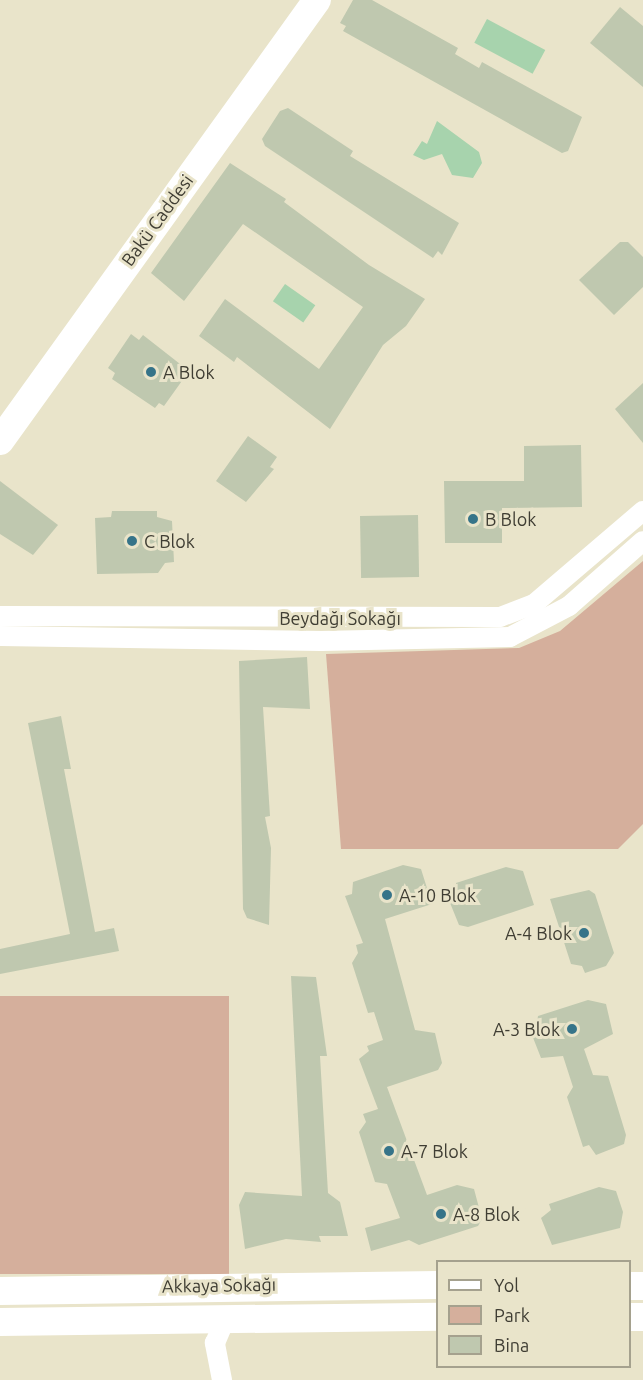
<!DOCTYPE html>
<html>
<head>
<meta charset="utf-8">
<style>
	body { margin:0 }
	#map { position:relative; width:643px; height:1380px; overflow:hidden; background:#e9e4ca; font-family:Ubuntu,sans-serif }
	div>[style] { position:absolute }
	.green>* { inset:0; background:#d5af9c; transform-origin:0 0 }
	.water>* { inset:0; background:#a7d3ad; transform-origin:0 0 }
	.building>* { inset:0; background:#bfc8af; transform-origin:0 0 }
	.street>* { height:20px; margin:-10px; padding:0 10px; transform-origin:10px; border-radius:10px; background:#fff }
	.secondary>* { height:28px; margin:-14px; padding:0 14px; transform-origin:14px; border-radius:14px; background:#fff }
	.dots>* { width:16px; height:16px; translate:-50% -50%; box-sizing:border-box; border:3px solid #e9e4ca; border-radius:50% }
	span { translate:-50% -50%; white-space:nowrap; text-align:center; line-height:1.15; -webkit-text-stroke:6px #e9e4ca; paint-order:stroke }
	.street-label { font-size:18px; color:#3f3d33 }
	.poi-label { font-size:18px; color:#3f3d33 }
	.left { translate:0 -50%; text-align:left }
	.right { translate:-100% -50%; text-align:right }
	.legend { position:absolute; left:436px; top:1260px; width:195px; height:108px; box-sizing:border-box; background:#e9e4ca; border:2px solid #a5a18e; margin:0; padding:8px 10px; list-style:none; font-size:18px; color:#3f3d33 }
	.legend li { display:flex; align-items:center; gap:12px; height:30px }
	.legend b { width:30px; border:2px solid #a5a18e }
</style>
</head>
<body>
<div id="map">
	<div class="green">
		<i style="clip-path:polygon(643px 561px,643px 824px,618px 849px,341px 849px,326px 654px,519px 648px,560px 631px)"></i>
		<i style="left:0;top:996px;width:229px;height:278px"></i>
	</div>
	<div class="water">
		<i style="left:487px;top:19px;width:66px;height:27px;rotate:28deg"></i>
		<i style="clip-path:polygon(437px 121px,479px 152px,482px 163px,473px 178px,452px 175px,442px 154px,424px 160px,413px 155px,422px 141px,427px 144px)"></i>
		<i style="left:285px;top:284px;width:37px;height:21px;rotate:35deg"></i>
	</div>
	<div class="building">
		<i style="clip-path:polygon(353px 0,372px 0,458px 48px,455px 54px,479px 68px,482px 62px,582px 117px,568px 151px,562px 153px,343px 31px,346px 26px,340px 23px)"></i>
		<i style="clip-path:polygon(620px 7px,643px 26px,643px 87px,590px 43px)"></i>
		<i style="clip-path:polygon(288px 108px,353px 151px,350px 156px,459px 223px,442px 255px,438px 251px,433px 258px,265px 146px,262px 139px,280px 111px)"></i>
		<i style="clip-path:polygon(230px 163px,286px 199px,284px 202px,369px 265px,425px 299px,406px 326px,383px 345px,330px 429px,237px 357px,234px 362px,199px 336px,225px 299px,319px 369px,363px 307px,243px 224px,184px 301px,151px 273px)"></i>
		<i style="clip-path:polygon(620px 242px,628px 242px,643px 257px,643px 287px,614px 315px,579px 280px)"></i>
		<i style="clip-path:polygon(131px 334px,139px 340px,143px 335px,189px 371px,164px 406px,159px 403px,155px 408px,112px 379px,115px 373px,108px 368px)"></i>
		<i style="clip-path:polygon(643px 383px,643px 443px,615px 409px)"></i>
		<i style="clip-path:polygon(248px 436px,277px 457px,270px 467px,274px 469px,246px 502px,216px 481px)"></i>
		<i style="clip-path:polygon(581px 445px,582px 507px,502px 508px,502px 543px,445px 543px,444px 481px,524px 481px,524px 446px)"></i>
		<i style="clip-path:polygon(0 481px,58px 525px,33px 555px,0 534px)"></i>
		<i style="clip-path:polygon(112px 511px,157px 511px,157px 517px,172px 521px,174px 562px,165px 563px,158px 573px,97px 574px,95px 518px,111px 517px)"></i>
		<i style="left:418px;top:515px;width:62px;height:58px;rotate:89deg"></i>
		<i style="clip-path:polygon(307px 657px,310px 709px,263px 707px,270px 816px,265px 817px,271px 848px,269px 925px,247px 918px,243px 909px,239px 661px)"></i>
		<i style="clip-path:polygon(61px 716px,71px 769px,64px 769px,95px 932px,114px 928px,119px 951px,0 974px,0 949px,70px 934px,28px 723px)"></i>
		<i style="clip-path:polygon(403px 865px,421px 869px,432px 904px,385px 919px,415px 1030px,435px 1033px,442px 1063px,438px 1070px,387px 1087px,427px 1195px,457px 1185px,474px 1189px,482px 1219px,478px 1226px,419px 1245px,409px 1240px,371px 1251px,365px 1228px,400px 1218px,387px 1184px,375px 1182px,359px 1132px,366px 1122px,363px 1114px,378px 1109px,359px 1059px,369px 1051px,367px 1046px,383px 1040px,374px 1012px,368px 1013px,352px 963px,358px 953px,356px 945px,363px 943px,345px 896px,352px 894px,353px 882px)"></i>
		<i style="clip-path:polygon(506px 867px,523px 871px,534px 905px,468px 927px,459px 925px,446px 893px,457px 889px,456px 883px)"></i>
		<i style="clip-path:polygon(589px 890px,595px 894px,614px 953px,606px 966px,585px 973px,582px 966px,571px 964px,550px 899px)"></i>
		<i style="clip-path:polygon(291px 976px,316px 977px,327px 1056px,320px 1056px,328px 1193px,340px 1202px,348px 1236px,319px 1236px,321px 1242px,286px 1239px,245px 1249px,239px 1205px,245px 1192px,302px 1196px)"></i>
		<i style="clip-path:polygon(588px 1000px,606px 1004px,613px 1034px,584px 1049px,593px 1075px,608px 1076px,626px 1135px,624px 1144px,596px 1155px,589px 1145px,583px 1147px,567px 1097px,573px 1087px,563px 1056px,541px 1058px,530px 1030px,536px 1028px,538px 1016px)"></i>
		<i style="clip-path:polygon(599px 1187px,616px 1191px,623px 1212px,620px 1228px,552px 1245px,541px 1218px,551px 1210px,549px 1204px)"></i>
	</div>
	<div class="street">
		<i style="left:0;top:616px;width:500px;rotate:0.11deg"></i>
		<i style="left:500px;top:617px;width:36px;rotate:-21deg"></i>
		<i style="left:534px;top:604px;width:143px;rotate:-40.5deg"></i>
		<i style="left:0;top:636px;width:321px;rotate:0.9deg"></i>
		<i style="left:321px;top:641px;width:189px;rotate:-1.2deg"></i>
		<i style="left:510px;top:637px;width:67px;rotate:-27.7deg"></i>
		<i style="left:569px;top:606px;width:98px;rotate:-41.3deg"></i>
		<i style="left:222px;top:1380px;width:38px;rotate:-101deg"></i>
		<i style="left:215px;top:1343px;width:26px;rotate:-67deg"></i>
	</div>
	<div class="secondary">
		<i style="left:0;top:441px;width:543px;rotate:-54.29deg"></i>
		<i style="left:630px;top:1286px;width:13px"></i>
		<i style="left:0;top:1291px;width:438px;rotate:-0.8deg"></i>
		<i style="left:630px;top:1317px;width:13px"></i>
		<i style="left:0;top:1322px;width:438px;rotate:-0.7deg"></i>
	</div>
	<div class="dots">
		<i style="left:151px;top:372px;background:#367489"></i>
		<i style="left:473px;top:519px;background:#367489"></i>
		<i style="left:132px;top:541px;background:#367489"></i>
		<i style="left:387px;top:895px;background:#367489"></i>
		<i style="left:584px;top:933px;background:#367489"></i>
		<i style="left:572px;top:1029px;background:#367489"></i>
		<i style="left:389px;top:1151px;background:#367489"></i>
		<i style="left:441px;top:1214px;background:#367489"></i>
	</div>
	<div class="street-label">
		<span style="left:157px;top:220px;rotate:-54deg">Bakü Caddesi</span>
		<span style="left:340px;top:618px">Beydağı Sokağı</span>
		<span style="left:219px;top:1285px;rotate:-1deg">Akkaya Sokağı</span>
	</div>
	<div class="poi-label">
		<span class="left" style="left:163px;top:372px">A Blok</span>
		<span class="left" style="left:485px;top:519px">B Blok</span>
		<span class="left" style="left:144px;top:541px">C Blok</span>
		<span class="left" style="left:399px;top:895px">A-10 Blok</span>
		<span class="right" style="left:572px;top:933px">A-4 Blok</span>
		<span class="right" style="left:560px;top:1029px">A-3 Blok</span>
		<span class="left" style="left:401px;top:1151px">A-7 Blok</span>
		<span class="left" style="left:453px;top:1214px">A-8 Blok</span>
	</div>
	<ul class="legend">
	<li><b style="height:8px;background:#fff"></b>Yol</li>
	<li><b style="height:16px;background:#d5af9c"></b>Park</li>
	<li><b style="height:16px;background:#bfc8af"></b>Bina</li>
	</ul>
</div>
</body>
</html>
